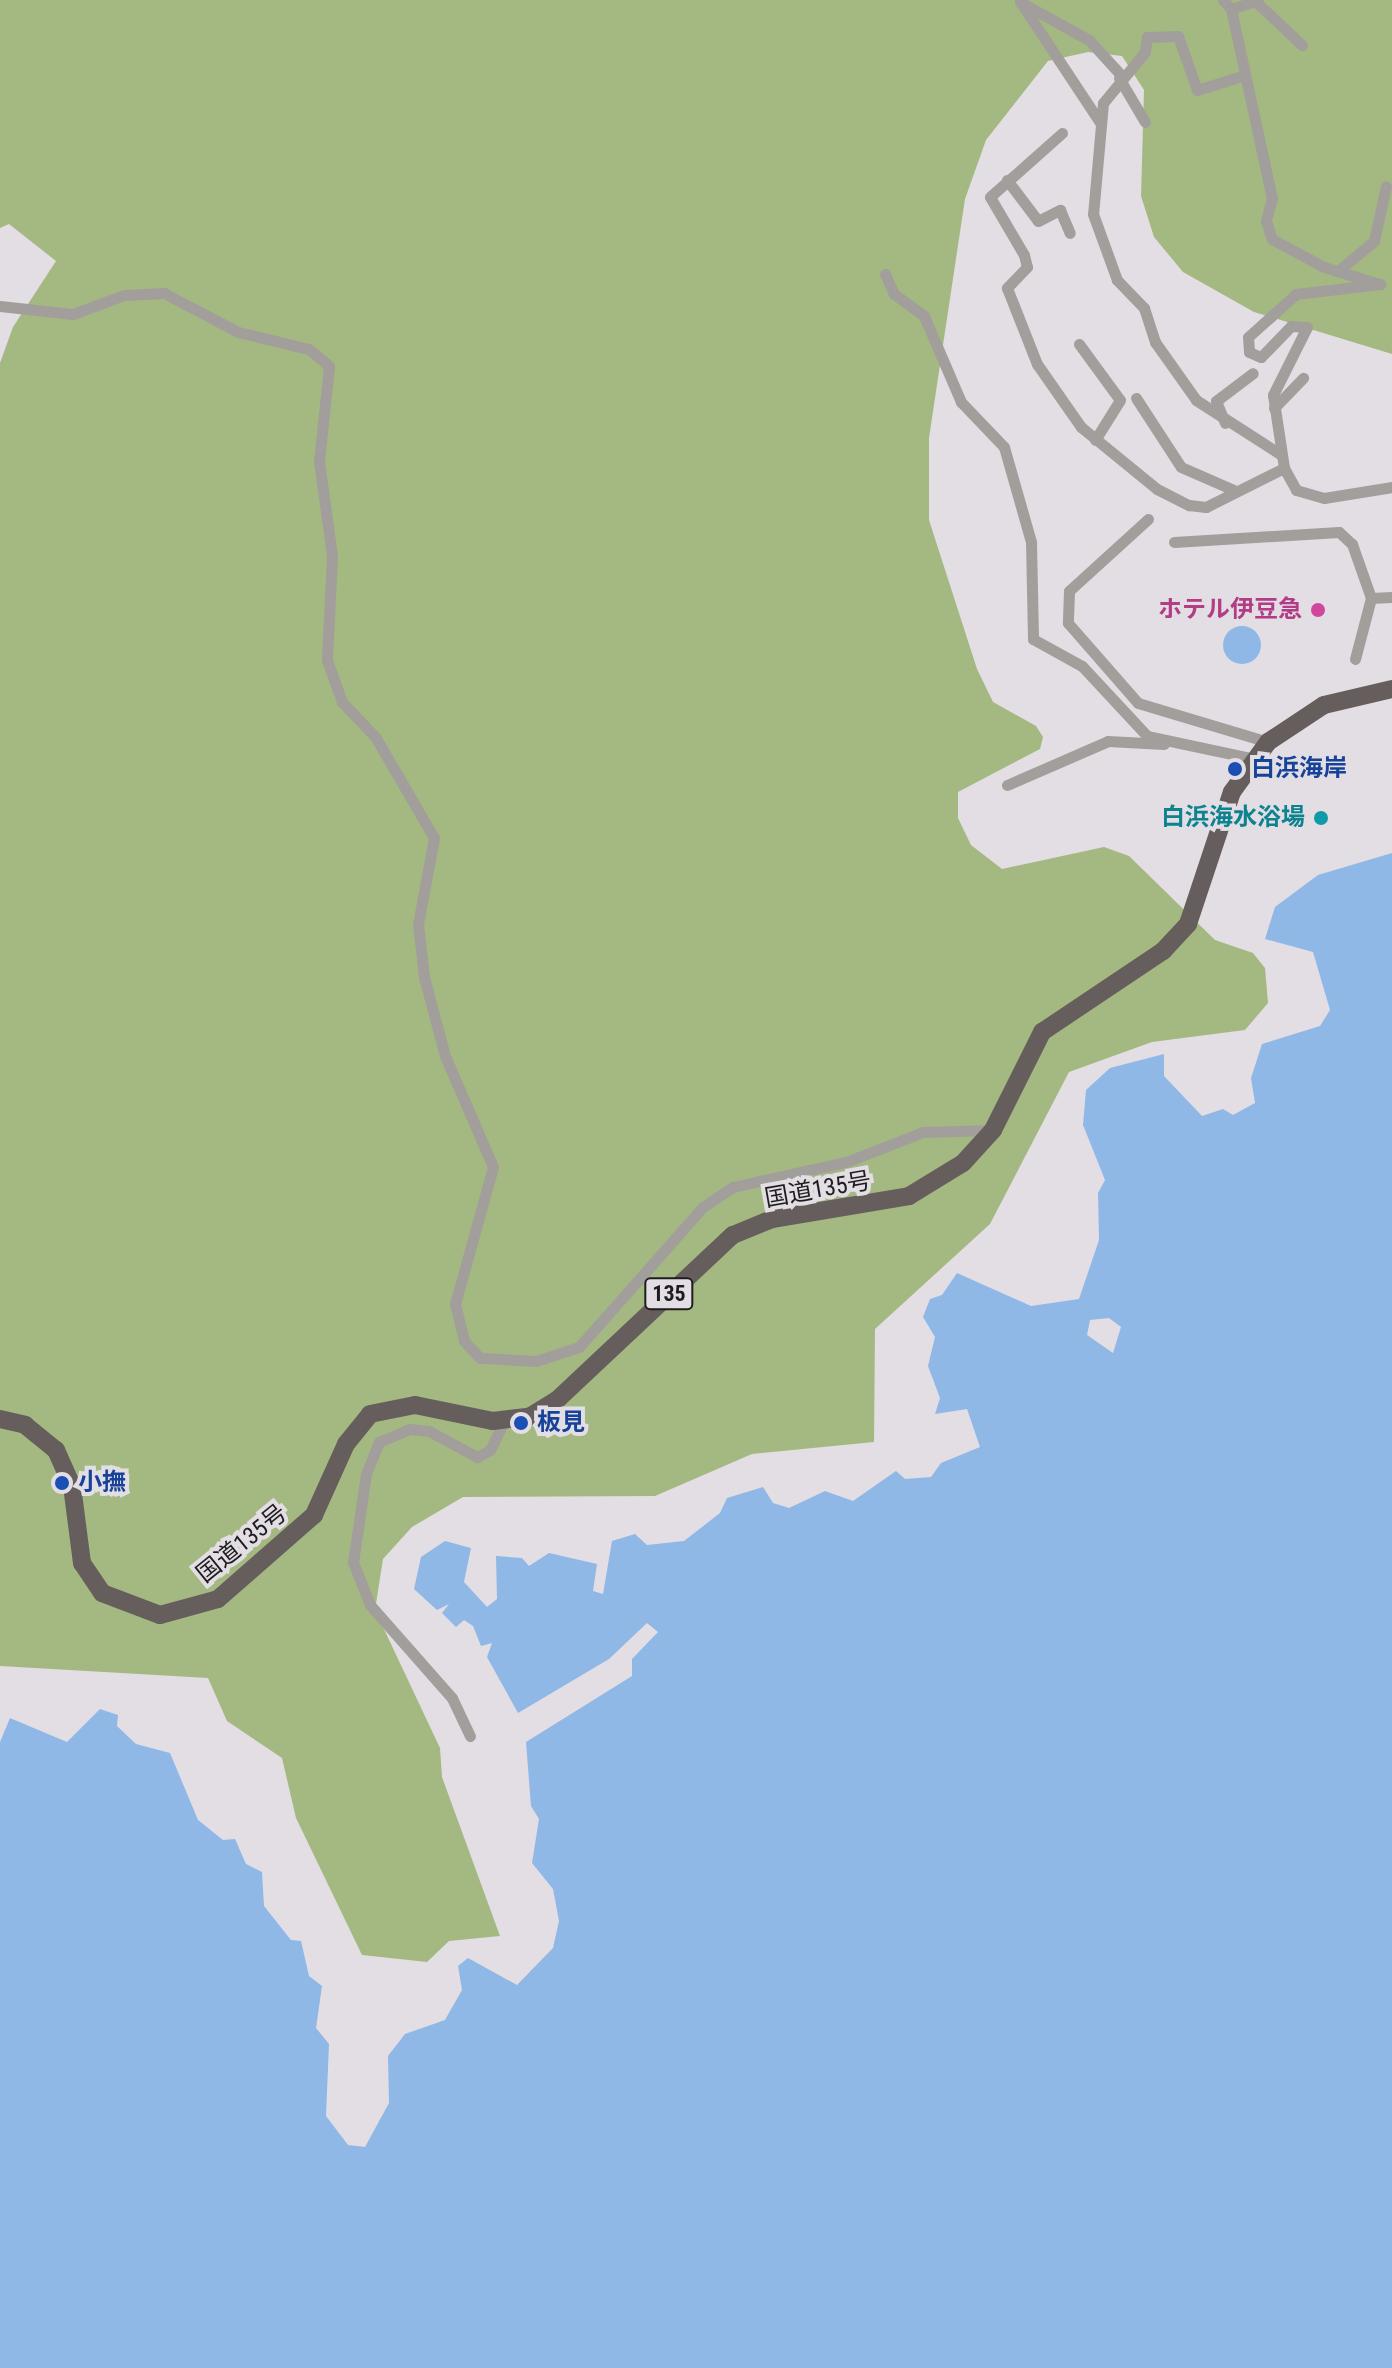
<!DOCTYPE html>
<html>
<head>
<meta charset="utf-8">
<style>
	body { margin:0 }
	#map { position:relative; width:1392px; height:2368px; overflow:hidden; background:#e3dde4; font-family:"Roboto Condensed","Noto Sans JP",sans-serif }
	div>[style] { position:absolute }
	.forest>* { inset:0; background:#a4b981 }
	.water>* { inset:0; background:#8fb8e6 }
	.round { border-radius:50% }
	.minor>* { height:11px; margin:-5.5px; padding:0 5.5px; transform-origin:5.5px; border-radius:5.5px; background:#a29e9c }
	.trunk>* { height:18px; margin:-9px; padding:0 9px; transform-origin:9px; border-radius:9px; background:#665e5c }
	.dots>* { width:22px; height:22px; translate:-50% -50%; box-sizing:border-box; border:4px solid #e3dde4; border-radius:50% }
	span { translate:-50% -50%; white-space:nowrap; text-align:center; line-height:1.15; -webkit-text-stroke:8px #e3dde4; paint-order:stroke }
	.shield-label span { padding:2px 6px; background:#e3dde4; border:2px solid; border-radius:6px; -webkit-text-stroke-width:0 }
	.shield-label { font-size:22px; color:#1e1c1f; font-weight:700 }
	.hotel-label { font-size:24px; color:#b23c85; font-weight:700 }
	.right { translate:-100% -50%; text-align:right }
	.transit-label { font-size:24px; color:#164399; font-weight:700 }
	.left { translate:0 -50%; text-align:left }
	.culture-label { font-size:24px; color:#0d838f; font-weight:700 }
	.street-label { font-size:24px; color:#1e1c1f }
</style>
</head>
<body>
<div id="map">
	<div class="forest">
		<i style="clip-path:polygon(0 0,1392px 0,1392px 354px,1254px 312px,1183px 272px,1154px 237px,1141px 196px,1144px 90px,1122px 56px,1088px 52px,1048px 61px,986px 140px,965px 199px,929px 438px,929px 520px,977px 669px,993px 702px,1036px 726px,1043px 737px,1040px 749px,958px 792px,958px 818px,971px 845px,1002px 869px,1104px 847px,1129px 856px,1215px 940px,1253px 953px,1265px 968px,1268px 1003px,1245px 1030px,1152px 1042px,1069px 1072px,990px 1224px,875px 1329px,874px 1442px,752px 1454px,655px 1496px,463px 1497px,412px 1527px,383px 1559px,375px 1610px,440px 1748px,442px 1777px,500px 1936px,449px 1941px,427px 1962px,362px 1955px,296px 1818px,282px 1758px,227px 1721px,208px 1678px,0 1666px,0 363px,13px 327px,56px 261px,9px 224px,0 228px)"></i>
	</div>
	<div class="water">
		<i class="round" style="left:1223px;top:626px;width:38px;height:38px"></i>
		<i style="clip-path:polygon(evenodd,1392px 853px,1392px 2368px,0 2368px,0 1742px,10px 1718px,67px 1742px,100px 1709px,118px 1715px,117px 1726px,136px 1744px,170px 1753px,198px 1820px,223px 1840px,235px 1839px,246px 1864px,262px 1872px,264px 1906px,291px 1940px,301px 1941px,309px 1976px,322px 1986px,316px 2028px,329px 2044px,326px 2116px,348px 2145px,365px 2147px,389px 2103px,388px 2056px,405px 2034px,445px 2020px,462px 1990px,458px 1966px,468px 1958px,517px 1985px,553px 1948px,559px 1921px,553px 1889px,532px 1863px,539px 1819px,531px 1806px,526px 1742px,632px 1676px,632px 1659px,658px 1632px,647px 1623px,609px 1659px,518px 1713px,487px 1657px,492px 1643px,481px 1646px,473px 1626px,464px 1620px,456px 1627px,442px 1613px,449px 1604px,437px 1610px,414px 1589px,421px 1557px,445px 1541px,471px 1548px,464px 1582px,487px 1607px,497px 1599px,496px 1556px,522px 1558px,529px 1566px,549px 1553px,597px 1564px,593px 1591px,603px 1594px,612px 1541px,635px 1534px,647px 1545px,684px 1541px,720px 1513px,727px 1498px,763px 1487px,773px 1503px,789px 1508px,825px 1491px,853px 1501px,896px 1471px,905px 1479px,931px 1477px,941px 1463px,980px 1447px,967px 1409px,935px 1414px,940px 1398px,928px 1366px,935px 1337px,923px 1317px,930px 1299px,942px 1295px,957px 1273px,1031px 1306px,1079px 1299px,1099px 1240px,1098px 1193px,1105px 1180px,1083px 1125px,1086px 1090px,1110px 1068px,1164px 1054px,1164px 1076px,1202px 1116px,1223px 1109px,1233px 1115px,1255px 1103px,1251px 1078px,1262px 1044px,1320px 1026px,1330px 1010px,1313px 952px,1265px 939px,1275px 907px,1318px 875px,1392px 853px,1109px 1318px,1121px 1327px,1113px 1353px,1087px 1335px,1090px 1320px,1109px 1318px)"></i>
	</div>
	<div class="minor">
		<i style="left:1223px;top:0;width:12px;rotate:48deg"></i>
		<i style="left:1231px;top:9px;width:193px;rotate:77.8deg"></i>
		<i style="left:1272px;top:198px;width:24px;rotate:105deg"></i>
		<i style="left:1266px;top:221px;width:19px;rotate:72deg"></i>
		<i style="left:1272px;top:239px;width:59px;rotate:28.3deg"></i>
		<i style="left:1324px;top:267px;width:59px;rotate:16.9deg"></i>
		<i style="left:1380px;top:284px;width:85px;rotate:173.2deg"></i>
		<i style="left:1296px;top:294px;width:64px;rotate:138.1deg"></i>
		<i style="left:1248px;top:337px;width:15px;rotate:86deg"></i>
		<i style="left:1249px;top:352px;width:13px;rotate:23deg"></i>
		<i style="left:1261px;top:357px;width:43px;rotate:-45.9deg"></i>
		<i style="left:1291px;top:326px;width:16px;rotate:4deg"></i>
		<i style="left:1307px;top:327px;width:76px;rotate:116.6deg"></i>
		<i style="left:1273px;top:395px;width:74px;rotate:81.4deg"></i>
		<i style="left:1284px;top:468px;width:25px;rotate:61deg"></i>
		<i style="left:1296px;top:490px;width:29px;rotate:16deg"></i>
		<i style="left:1324px;top:498px;width:69px;rotate:-9.2deg"></i>
		<i style="left:1254px;top:0;width:66px;rotate:43.2deg"></i>
		<i style="left:1020px;top:2px;width:79px;rotate:28.8deg"></i>
		<i style="left:1089px;top:40px;width:47px;rotate:47.6deg"></i>
		<i style="left:1021px;top:3px;width:145px;rotate:56.5deg"></i>
		<i style="left:1231px;top:9px;width:28px;rotate:-18deg"></i>
		<i style="left:1242px;top:76px;width:47px;rotate:162.7deg"></i>
		<i style="left:1197px;top:90px;width:57px;rotate:-109.4deg"></i>
		<i style="left:1178px;top:36px;width:31px;rotate:178deg"></i>
		<i style="left:1147px;top:37px;width:15px;rotate:98deg"></i>
		<i style="left:1145px;top:52px;width:66px;rotate:129.5deg"></i>
		<i style="left:1103px;top:103px;width:111px;rotate:95.1deg"></i>
		<i style="left:1093px;top:214px;width:70px;rotate:70deg"></i>
		<i style="left:1117px;top:280px;width:39px;rotate:46deg"></i>
		<i style="left:1144px;top:308px;width:36px;rotate:72deg"></i>
		<i style="left:1155px;top:342px;width:71px;rotate:54.7deg"></i>
		<i style="left:1196px;top:400px;width:100px;rotate:32.7deg"></i>
		<i style="left:1119px;top:78px;width:51px;rotate:59.4deg"></i>
		<i style="left:1062px;top:133px;width:96px;rotate:138.4deg"></i>
		<i style="left:990px;top:197px;width:67px;rotate:59.6deg"></i>
		<i style="left:1024px;top:255px;width:12px;rotate:76deg"></i>
		<i style="left:1027px;top:267px;width:29px;rotate:134deg"></i>
		<i style="left:1007px;top:288px;width:82px;rotate:68.5deg"></i>
		<i style="left:1037px;top:364px;width:77px;rotate:55.1deg"></i>
		<i style="left:1081px;top:427px;width:98px;rotate:39.2deg"></i>
		<i style="left:1157px;top:489px;width:36px;rotate:27deg"></i>
		<i style="left:1189px;top:505px;width:17px;rotate:7deg"></i>
		<i style="left:1206px;top:507px;width:87px;rotate:-26.6deg"></i>
		<i style="left:1007px;top:180px;width:51px;rotate:52.9deg"></i>
		<i style="left:1038px;top:221px;width:25px;rotate:-27deg"></i>
		<i style="left:1060px;top:210px;width:25px;rotate:67deg"></i>
		<i style="left:1338px;top:271px;width:47px;rotate:-39.8deg"></i>
		<i style="left:1374px;top:241px;width:56px;rotate:-77.7deg"></i>
		<i style="left:885px;top:274px;width:22px;rotate:66deg"></i>
		<i style="left:894px;top:294px;width:37px;rotate:36deg"></i>
		<i style="left:924px;top:316px;width:94px;rotate:66.7deg"></i>
		<i style="left:961px;top:402px;width:62px;rotate:46.3deg"></i>
		<i style="left:1004px;top:447px;width:99px;rotate:74.1deg"></i>
		<i style="left:1031px;top:542px;width:97px;rotate:88.8deg"></i>
		<i style="left:1033px;top:639px;width:56px;rotate:28.9deg"></i>
		<i style="left:1082px;top:666px;width:96px;rotate:47.1deg"></i>
		<i style="left:1147px;top:736px;width:110px;rotate:12deg"></i>
		<i style="left:0;top:306px;width:73px;rotate:6.3deg"></i>
		<i style="left:73px;top:314px;width:54px;rotate:-20.4deg"></i>
		<i style="left:124px;top:295px;width:40px;rotate:-2.9deg"></i>
		<i style="left:164px;top:293px;width:84px;rotate:27.8deg"></i>
		<i style="left:238px;top:332px;width:73px;rotate:13.5deg"></i>
		<i style="left:309px;top:349px;width:26px;rotate:40deg"></i>
		<i style="left:329px;top:366px;width:96px;rotate:96deg"></i>
		<i style="left:319px;top:461px;width:96px;rotate:82.2deg"></i>
		<i style="left:332px;top:556px;width:104px;rotate:92.8deg"></i>
		<i style="left:327px;top:660px;width:45px;rotate:70.3deg"></i>
		<i style="left:342px;top:702px;width:50px;rotate:46.6deg"></i>
		<i style="left:376px;top:738px;width:116px;rotate:59.9deg"></i>
		<i style="left:434px;top:838px;width:87px;rotate:100.5deg"></i>
		<i style="left:418px;top:924px;width:53px;rotate:83.5deg"></i>
		<i style="left:424px;top:977px;width:82px;rotate:75.1deg"></i>
		<i style="left:445px;top:1056px;width:121px;rotate:66.6deg"></i>
		<i style="left:493px;top:1167px;width:142px;rotate:105.5deg"></i>
		<i style="left:455px;top:1304px;width:38px;rotate:76deg"></i>
		<i style="left:464px;top:1341px;width:23px;rotate:47deg"></i>
		<i style="left:480px;top:1358px;width:56px;rotate:3.1deg"></i>
		<i style="left:536px;top:1361px;width:45px;rotate:-18deg"></i>
		<i style="left:579px;top:1347px;width:187px;rotate:-48.5deg"></i>
		<i style="left:703px;top:1207px;width:36px;rotate:-34deg"></i>
		<i style="left:733px;top:1187px;width:116px;rotate:-12.5deg"></i>
		<i style="left:846px;top:1162px;width:83px;rotate:-21.3deg"></i>
		<i style="left:923px;top:1132px;width:70px;rotate:-1.6deg"></i>
		<i style="left:1079px;top:344px;width:69px;rotate:53.8deg"></i>
		<i style="left:1120px;top:400px;width:47px;rotate:122deg"></i>
		<i style="left:1136px;top:398px;width:82px;rotate:56.9deg"></i>
		<i style="left:1181px;top:467px;width:60px;rotate:23.6deg"></i>
		<i style="left:1274px;top:408px;width:42px;rotate:-46deg"></i>
		<i style="left:1225px;top:423px;width:24px;rotate:-112deg"></i>
		<i style="left:1216px;top:401px;width:46px;rotate:-37.1deg"></i>
		<i style="left:1148px;top:519px;width:107px;rotate:137.7deg"></i>
		<i style="left:1069px;top:591px;width:32px;rotate:92deg"></i>
		<i style="left:1068px;top:623px;width:106px;rotate:48.8deg"></i>
		<i style="left:1138px;top:703px;width:136px;rotate:16.7deg"></i>
		<i style="left:1174px;top:542px;width:165px;rotate:-3.5deg"></i>
		<i style="left:1339px;top:532px;width:18px;rotate:43deg"></i>
		<i style="left:1352px;top:544px;width:57px;rotate:70.6deg"></i>
		<i style="left:1371px;top:598px;width:63px;rotate:104.7deg"></i>
		<i style="left:1371px;top:598px;width:21px;rotate:-3deg"></i>
		<i style="left:1007px;top:785px;width:110px;rotate:-23.5deg"></i>
		<i style="left:1108px;top:741px;width:56px;rotate:3.1deg"></i>
		<i style="left:470px;top:1736px;width:42px;rotate:-115.3deg"></i>
		<i style="left:452px;top:1698px;width:124px;rotate:-131.4deg"></i>
		<i style="left:370px;top:1605px;width:46px;rotate:-111.6deg"></i>
		<i style="left:353px;top:1562px;width:89px;rotate:-81.6deg"></i>
		<i style="left:366px;top:1474px;width:35px;rotate:-68deg"></i>
		<i style="left:379px;top:1442px;width:33px;rotate:-23deg"></i>
		<i style="left:409px;top:1429px;width:20px;rotate:6deg"></i>
		<i style="left:429px;top:1431px;width:55px;rotate:28.4deg"></i>
		<i style="left:477px;top:1457px;width:15px;rotate:-28deg"></i>
		<i style="left:490px;top:1450px;width:32px;rotate:-64deg"></i>
	</div>
	<div class="trunk">
		<i style="left:0;top:1419px;width:26px;rotate:13deg"></i>
		<i style="left:25px;top:1425px;width:40px;rotate:39deg"></i>
		<i style="left:56px;top:1450px;width:39px;rotate:66deg"></i>
		<i style="left:72px;top:1486px;width:78px;rotate:82.6deg"></i>
		<i style="left:82px;top:1563px;width:36px;rotate:56deg"></i>
		<i style="left:102px;top:1593px;width:62px;rotate:20.8deg"></i>
		<i style="left:160px;top:1615px;width:60px;rotate:-15.4deg"></i>
		<i style="left:218px;top:1599px;width:128px;rotate:-41.2deg"></i>
		<i style="left:314px;top:1515px;width:78px;rotate:-65.7deg"></i>
		<i style="left:346px;top:1444px;width:38px;rotate:-51deg"></i>
		<i style="left:370px;top:1414px;width:46px;rotate:-11.3deg"></i>
		<i style="left:415px;top:1405px;width:80px;rotate:11.6deg"></i>
		<i style="left:493px;top:1421px;width:38px;rotate:-7deg"></i>
		<i style="left:531px;top:1416px;width:31px;rotate:-32deg"></i>
		<i style="left:557px;top:1400px;width:241px;rotate:-43.2deg"></i>
		<i style="left:733px;top:1235px;width:42px;rotate:-22.3deg"></i>
		<i style="left:772px;top:1219px;width:139px;rotate:-9.5deg"></i>
		<i style="left:909px;top:1196px;width:63px;rotate:-31.4deg"></i>
		<i style="left:963px;top:1163px;width:45px;rotate:-47.7deg"></i>
		<i style="left:993px;top:1130px;width:110px;rotate:-63.4deg"></i>
		<i style="left:1042px;top:1032px;width:146px;rotate:-33.8deg"></i>
		<i style="left:1163px;top:951px;width:37px;rotate:-47deg"></i>
		<i style="left:1188px;top:924px;width:139px;rotate:-71.6deg"></i>
		<i style="left:1232px;top:792px;width:62px;rotate:-54.2deg"></i>
		<i style="left:1268px;top:742px;width:67px;rotate:-33.5deg"></i>
		<i style="left:1324px;top:705px;width:70px;rotate:-13.2deg"></i>
	</div>
	<div class="dots">
		<i style="left:1318px;top:610px;background:#d1479c"></i>
		<i style="left:1235px;top:769px;background:#1a4fb4"></i>
		<i style="left:1321px;top:818px;background:#0f9aa8"></i>
		<i style="left:521px;top:1423px;background:#1a4fb4"></i>
		<i style="left:62px;top:1483px;background:#1a4fb4"></i>
	</div>
	<div class="shield-label">
		<span style="left:669px;top:1294px">135</span>
	</div>
	<div class="hotel-label">
		<span class="right" style="left:1302px;top:610px">ホテル伊豆急</span>
	</div>
	<div class="transit-label">
		<span class="left" style="left:1251px;top:769px">白浜海岸</span>
		<span class="left" style="left:537px;top:1423px">板見</span>
		<span class="left" style="left:78px;top:1483px">小撫</span>
	</div>
	<div class="culture-label">
		<span class="right" style="left:1305px;top:818px">白浜海水浴場</span>
	</div>
	<div class="street-label">
		<span style="left:818px;top:1190px;rotate:-10deg">国道135号</span>
		<span style="left:242px;top:1544px;rotate:-39deg">国道135号</span>
	</div>
</div>
</body>
</html>
